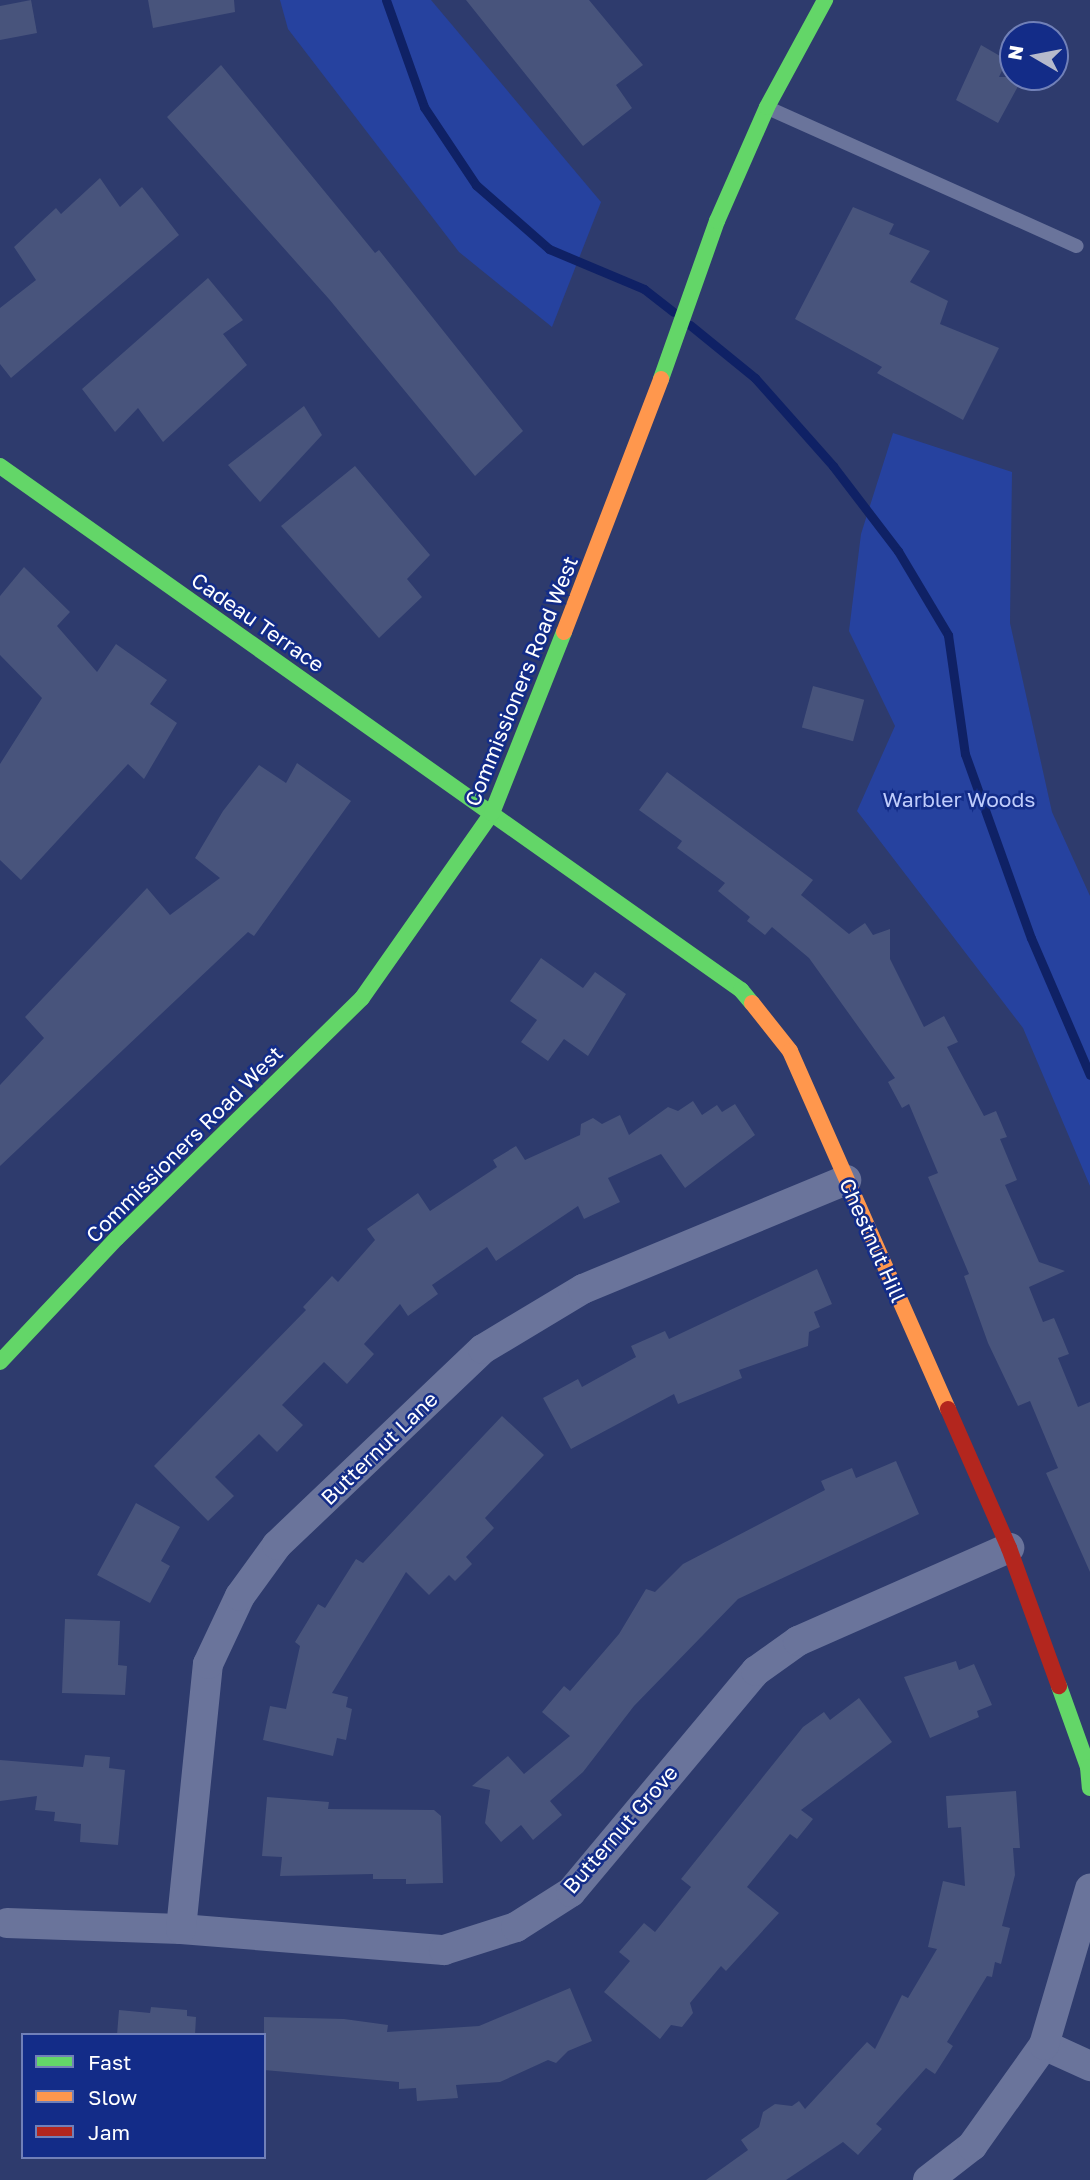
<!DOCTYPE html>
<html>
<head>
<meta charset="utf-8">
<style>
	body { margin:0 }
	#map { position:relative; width:1090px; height:2180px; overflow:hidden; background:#2e3b6d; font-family:"Golos Text",sans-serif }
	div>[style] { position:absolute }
	.green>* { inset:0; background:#26429f }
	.stream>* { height:9px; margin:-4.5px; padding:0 4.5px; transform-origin:4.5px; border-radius:4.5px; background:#0f2165 }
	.building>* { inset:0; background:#48547c; transform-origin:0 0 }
	.lane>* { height:14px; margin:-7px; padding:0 7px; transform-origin:7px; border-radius:7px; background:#6a749b }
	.street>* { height:30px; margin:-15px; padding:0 15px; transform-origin:15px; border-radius:15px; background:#6a749b }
	.fast>* { height:16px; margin:-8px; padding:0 8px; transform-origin:8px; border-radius:8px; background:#63d668 }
	.slow>* { height:16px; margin:-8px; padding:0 8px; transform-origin:8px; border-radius:8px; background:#ff974d }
	.jam>* { height:16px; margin:-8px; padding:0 8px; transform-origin:8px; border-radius:8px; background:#b3261e }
	span { translate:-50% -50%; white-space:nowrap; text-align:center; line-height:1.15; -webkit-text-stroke:5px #132c88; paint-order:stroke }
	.street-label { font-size:21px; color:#fff }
	.park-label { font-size:21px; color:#bfccfb }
	.legend { position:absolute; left:21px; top:2033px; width:245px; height:126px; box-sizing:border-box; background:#132c88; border:2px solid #7180b8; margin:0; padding:9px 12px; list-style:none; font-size:21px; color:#fff }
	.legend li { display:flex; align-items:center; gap:14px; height:35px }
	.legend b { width:35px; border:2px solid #7180b8 }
	.north { position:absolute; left:999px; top:21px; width:70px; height:70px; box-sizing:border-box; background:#132c88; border:2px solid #7180b8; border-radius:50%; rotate:280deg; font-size:19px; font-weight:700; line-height:28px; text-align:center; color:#fff }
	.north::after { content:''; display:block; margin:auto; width:24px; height:32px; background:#b6bacc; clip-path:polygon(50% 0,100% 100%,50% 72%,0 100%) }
</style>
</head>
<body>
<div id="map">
	<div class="green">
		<i style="clip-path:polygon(280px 0,431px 0,601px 202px,552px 327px,459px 252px,288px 29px)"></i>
		<i style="clip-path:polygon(893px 433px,1012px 472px,1010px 623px,1052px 812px,1090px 896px,1090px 1186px,1023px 1028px,857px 811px,895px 726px,849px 631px,861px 534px)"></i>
	</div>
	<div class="stream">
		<i style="left:386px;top:0;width:114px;rotate:70.4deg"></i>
		<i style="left:424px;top:107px;width:94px;rotate:56.3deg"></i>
		<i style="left:476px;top:185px;width:97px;rotate:41.2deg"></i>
		<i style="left:549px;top:249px;width:103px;rotate:22.8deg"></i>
		<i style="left:644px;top:289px;width:37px;rotate:38deg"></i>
		<i style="left:690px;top:325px;width:84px;rotate:39.2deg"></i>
		<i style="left:755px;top:378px;width:118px;rotate:48.4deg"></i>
		<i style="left:833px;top:466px;width:107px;rotate:52.6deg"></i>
		<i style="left:898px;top:551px;width:98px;rotate:59.2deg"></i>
		<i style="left:948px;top:635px;width:120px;rotate:81.9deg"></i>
		<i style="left:965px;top:754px;width:195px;rotate:70.3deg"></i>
		<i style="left:1031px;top:938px;width:149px;rotate:66.7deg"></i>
	</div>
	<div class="building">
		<i style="clip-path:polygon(31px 0,37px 33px,0 40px,0 6px)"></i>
		<i style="clip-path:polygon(148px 0,234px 0,235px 12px,153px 28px)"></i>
		<i style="clip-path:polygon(466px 0,589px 0,643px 65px,616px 85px,632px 108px,583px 146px)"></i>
		<i style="clip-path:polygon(981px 45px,1007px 60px,999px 77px,1023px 77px,998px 123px,956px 100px)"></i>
		<i style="clip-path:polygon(221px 65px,375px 253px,379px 250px,523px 431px,475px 476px,329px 299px,167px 117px)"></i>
		<i style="clip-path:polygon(100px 178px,120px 207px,142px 187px,179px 235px,11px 378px,0 364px,0 308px,36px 280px,14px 247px,56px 208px,61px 214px)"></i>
		<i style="clip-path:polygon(853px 207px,894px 224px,889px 234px,930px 251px,910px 282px,948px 301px,940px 324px,999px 348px,963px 420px,877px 373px,882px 367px,795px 319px)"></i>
		<i style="clip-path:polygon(208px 278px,243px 320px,223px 334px,247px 365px,163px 442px,138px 408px,115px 432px,82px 389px)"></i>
		<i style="clip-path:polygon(304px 406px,322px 435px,260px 502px,228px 465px)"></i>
		<i style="clip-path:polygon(355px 466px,430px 555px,407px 579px,422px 597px,379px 638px,281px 526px)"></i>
		<i style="clip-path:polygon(24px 567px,70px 612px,57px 626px,97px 672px,116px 644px,167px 680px,150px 704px,177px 723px,144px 779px,128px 764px,21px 880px,0 860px,0 764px,42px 698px,0 655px,0 596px)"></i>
		<i style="left:813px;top:686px;width:53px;height:43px;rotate:15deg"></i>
		<i style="clip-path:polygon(297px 763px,351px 801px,254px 936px,248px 932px,0 1166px,0 1085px,44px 1038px,25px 1017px,147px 888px,170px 915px,220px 878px,195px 858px,223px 811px,259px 765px,286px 783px)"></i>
		<i style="clip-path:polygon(667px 772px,813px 880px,801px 895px,849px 934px,865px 923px,873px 935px,890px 929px,890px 959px,924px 1027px,944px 1016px,958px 1042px,947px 1047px,984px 1116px,996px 1111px,1007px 1137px,1000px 1139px,1017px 1180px,1005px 1185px,1039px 1262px,1065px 1271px,1029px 1287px,1043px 1322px,1054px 1318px,1062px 1337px,1069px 1354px,1058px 1358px,1078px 1407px,1090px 1402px,1090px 1572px,1046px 1473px,1058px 1468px,1030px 1401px,1018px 1406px,988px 1343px,964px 1276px,969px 1274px,928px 1177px,938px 1173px,909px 1104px,902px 1108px,888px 1082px,895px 1078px,809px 958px,772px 927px,765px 935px,747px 921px,750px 917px,718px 891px,725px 883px,677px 848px,682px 841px,639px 810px)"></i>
		<i style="clip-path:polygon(541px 958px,583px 988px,595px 972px,626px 994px,588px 1056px,564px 1039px,548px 1061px,521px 1042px,537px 1020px,510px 1001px)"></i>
		<i style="clip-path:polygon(693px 1101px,702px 1115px,717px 1105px,722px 1112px,735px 1104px,755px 1135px,685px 1188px,661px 1154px,608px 1178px,620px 1202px,584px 1219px,578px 1206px,496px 1261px,487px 1247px,432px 1285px,438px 1294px,408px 1316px,400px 1304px,364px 1344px,374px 1354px,347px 1384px,324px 1362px,282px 1405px,303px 1425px,277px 1452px,259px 1434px,215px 1477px,234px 1496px,208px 1521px,154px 1466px,306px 1310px,303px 1307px,332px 1276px,338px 1282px,375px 1240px,367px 1229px,418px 1193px,430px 1211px,497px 1167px,493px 1160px,516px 1146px,525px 1160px,580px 1135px,581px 1124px,593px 1118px,602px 1124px,620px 1115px,629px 1135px,668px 1107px,678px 1111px)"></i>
		<i style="clip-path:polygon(817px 1269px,832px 1304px,814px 1312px,820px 1327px,809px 1332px,808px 1346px,739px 1370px,742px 1378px,678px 1404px,674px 1394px,571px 1449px,543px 1398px,578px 1379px,582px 1387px,636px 1357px,631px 1346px,665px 1331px,669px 1339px)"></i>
		<i style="clip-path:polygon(502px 1416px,544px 1455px,485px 1518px,494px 1528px,466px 1557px,472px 1564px,455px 1581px,449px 1575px,429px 1595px,406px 1572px,332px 1693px,348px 1697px,346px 1707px,352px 1709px,346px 1740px,337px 1738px,333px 1756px,263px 1740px,270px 1706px,286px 1709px,300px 1646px,295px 1642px,318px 1604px,325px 1608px,356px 1559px,363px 1563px)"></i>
		<i style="clip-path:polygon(896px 1461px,919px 1514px,738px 1599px,634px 1706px,583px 1772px,550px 1801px,562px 1815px,533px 1840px,521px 1825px,501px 1842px,485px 1823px,490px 1790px,472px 1786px,508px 1756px,524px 1774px,570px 1736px,542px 1712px,564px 1686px,570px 1691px,619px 1634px,646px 1589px,655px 1592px,683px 1564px,825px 1490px,821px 1481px,852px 1468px,856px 1478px)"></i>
		<i style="clip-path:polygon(136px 1503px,180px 1527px,161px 1561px,170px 1566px,150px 1603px,97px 1575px)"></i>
		<i style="clip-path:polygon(65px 1619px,120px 1621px,118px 1665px,127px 1666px,125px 1695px,62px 1693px)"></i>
		<i style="clip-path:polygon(956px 1661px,959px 1670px,974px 1664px,992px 1705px,977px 1711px,979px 1717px,930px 1738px,904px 1677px)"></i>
		<i style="clip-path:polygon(859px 1698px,892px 1742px,801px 1810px,813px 1819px,797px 1839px,790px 1834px,747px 1887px,779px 1913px,726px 1971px,721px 1966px,690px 2003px,693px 2013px,682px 2027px,671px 2025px,660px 2039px,604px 1992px,630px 1961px,619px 1952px,644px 1923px,655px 1932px,691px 1887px,681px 1879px,803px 1727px,824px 1712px,830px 1720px)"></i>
		<i style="clip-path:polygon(85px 1755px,110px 1757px,109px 1768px,125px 1770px,118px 1845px,80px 1842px,81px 1824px,54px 1821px,55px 1812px,35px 1810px,37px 1796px,0 1801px,0 1760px,83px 1767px)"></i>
		<i style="clip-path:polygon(1016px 1791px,1020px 1848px,1013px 1848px,1015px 1875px,1002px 1926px,1010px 1928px,1001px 1964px,995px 1962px,992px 1977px,987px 1976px,947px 2042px,953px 2046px,935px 2074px,926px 2068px,876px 2124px,882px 2129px,858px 2155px,843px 2142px,786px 2180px,706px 2180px,748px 2150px,741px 2140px,759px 2127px,763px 2112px,775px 2104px,792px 2106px,799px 2101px,805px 2109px,867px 2042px,875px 2049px,902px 1995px,908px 1998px,937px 1949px,928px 1947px,943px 1881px,965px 1886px,961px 1827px,948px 1828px,946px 1796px)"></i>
		<i style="clip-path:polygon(267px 1797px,329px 1802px,328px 1809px,434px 1810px,441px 1816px,443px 1883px,406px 1884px,406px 1879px,373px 1879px,373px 1874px,280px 1876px,282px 1857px,262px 1856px)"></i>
		<i style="clip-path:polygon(570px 1988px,592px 2041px,568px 2051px,556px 2063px,548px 2060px,500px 2082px,456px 2085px,458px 2098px,417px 2101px,416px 2088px,399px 2089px,399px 2082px,264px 2070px,264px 2017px,344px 2019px,388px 2025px,387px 2032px,479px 2026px)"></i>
		<i style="clip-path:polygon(151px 2007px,187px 2010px,187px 2016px,196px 2017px,195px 2035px,117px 2035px,119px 2010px,150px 2013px)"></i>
	</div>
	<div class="lane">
		<i style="left:768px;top:108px;width:338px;rotate:24.1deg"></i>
	</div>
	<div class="street">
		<i style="left:7px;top:1923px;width:174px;rotate:2deg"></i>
		<i style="left:181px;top:1929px;width:264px;rotate:4.6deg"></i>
		<i style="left:444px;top:1950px;width:76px;rotate:-17.7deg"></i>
		<i style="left:516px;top:1927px;width:65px;rotate:-32.5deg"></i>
		<i style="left:571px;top:1892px;width:288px;rotate:-50.1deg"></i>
		<i style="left:756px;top:1671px;width:52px;rotate:-35.5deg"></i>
		<i style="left:798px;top:1641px;width:231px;rotate:-23.8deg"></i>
		<i style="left:181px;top:1929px;width:266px;rotate:-84.2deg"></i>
		<i style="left:208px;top:1664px;width:75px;rotate:-64.8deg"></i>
		<i style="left:240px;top:1596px;width:63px;rotate:-54deg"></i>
		<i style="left:277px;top:1545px;width:284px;rotate:-43.6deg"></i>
		<i style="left:483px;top:1349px;width:117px;rotate:-31deg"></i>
		<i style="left:583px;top:1289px;width:285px;rotate:-22.5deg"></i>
		<i style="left:1044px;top:2045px;width:51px;rotate:24.5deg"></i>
		<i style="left:928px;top:2180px;width:56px;rotate:-37.7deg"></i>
		<i style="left:972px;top:2146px;width:124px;rotate:-54.5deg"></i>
		<i style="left:1044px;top:2045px;width:163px;rotate:-73.6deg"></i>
	</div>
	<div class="fast">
		<i style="left:661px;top:379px;width:168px;rotate:-70.5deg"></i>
		<i style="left:717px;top:221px;width:124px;rotate:-66.3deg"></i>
		<i style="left:767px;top:107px;width:122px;rotate:-61.5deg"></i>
		<i style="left:0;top:466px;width:908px;rotate:35.27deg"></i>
		<i style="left:741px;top:990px;width:17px;rotate:50deg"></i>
		<i style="left:0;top:1362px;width:170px;rotate:-46.7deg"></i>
		<i style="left:117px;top:1238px;width:343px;rotate:-44.4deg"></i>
		<i style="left:362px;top:998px;width:226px;rotate:-54.9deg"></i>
		<i style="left:492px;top:813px;width:195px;rotate:-68.3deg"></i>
		<i style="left:1059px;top:1686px;width:86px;rotate:70.3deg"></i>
		<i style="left:1088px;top:1767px;width:21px;rotate:85deg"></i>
	</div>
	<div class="slow">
		<i style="left:564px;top:632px;width:271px;rotate:-69deg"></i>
		<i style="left:752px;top:1003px;width:61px;rotate:51.6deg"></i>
		<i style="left:790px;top:1051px;width:391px;rotate:66.2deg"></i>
	</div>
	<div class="jam">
		<i style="left:948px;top:1409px;width:152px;rotate:66.3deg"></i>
		<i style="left:1009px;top:1548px;width:147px;rotate:70.1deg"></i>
	</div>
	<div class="street-label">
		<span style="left:258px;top:622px;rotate:35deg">Cadeau Terrace</span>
		<span style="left:521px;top:681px;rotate:-68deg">Commissioners Road West</span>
		<span style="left:184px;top:1144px;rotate:-45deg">Commissioners Road West</span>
		<span style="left:873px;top:1240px;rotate:66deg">Chestnut Hill</span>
		<span style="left:379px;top:1448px;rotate:-44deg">Butternut Lane</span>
		<span style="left:620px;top:1829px;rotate:-49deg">Butternut Grove</span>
	</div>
	<div class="park-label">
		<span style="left:959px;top:799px">Warbler Woods</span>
	</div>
	<ul class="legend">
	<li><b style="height:9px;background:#63d668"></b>Fast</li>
	<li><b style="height:9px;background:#ff974d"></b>Slow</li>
	<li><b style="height:9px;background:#b3261e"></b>Jam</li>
	</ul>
	<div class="north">N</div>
</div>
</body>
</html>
